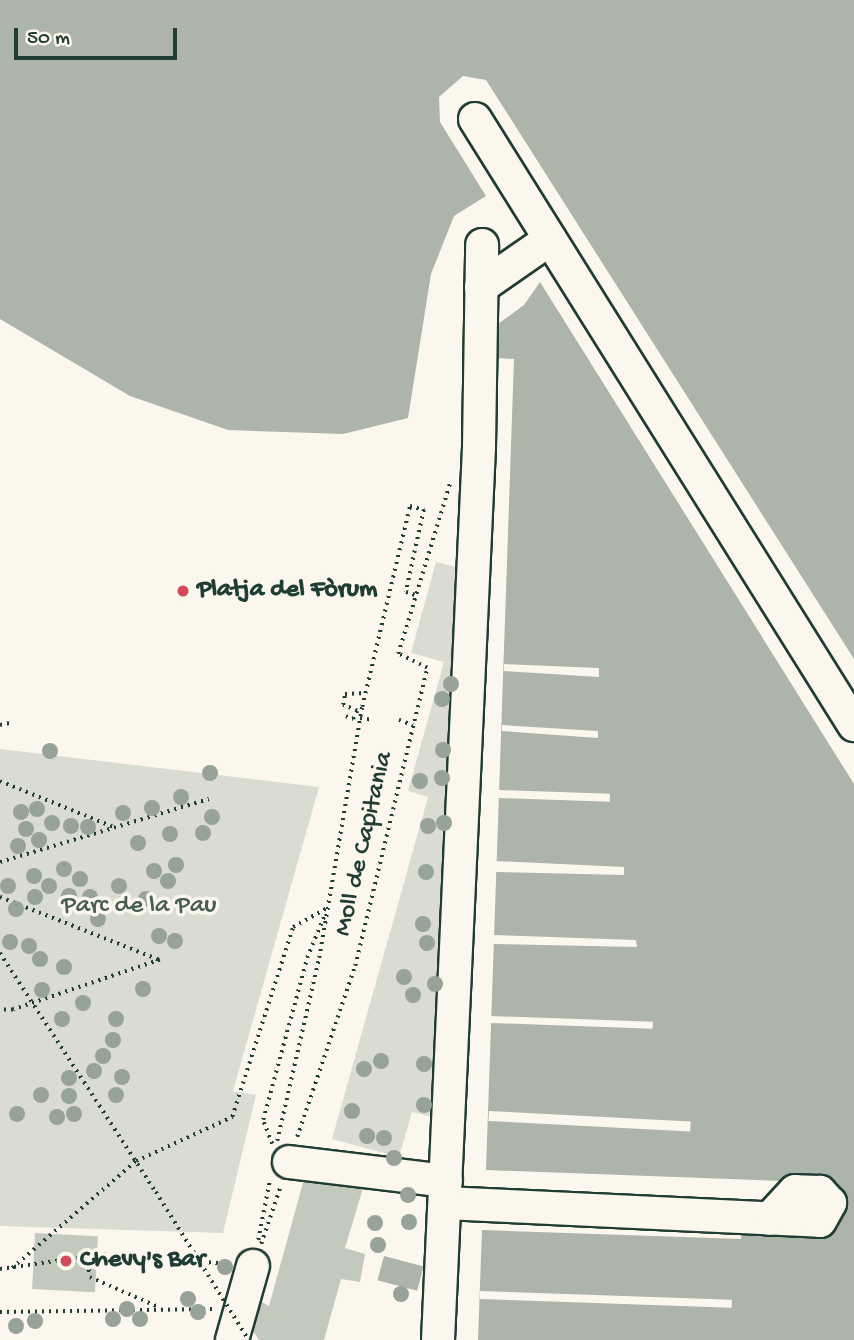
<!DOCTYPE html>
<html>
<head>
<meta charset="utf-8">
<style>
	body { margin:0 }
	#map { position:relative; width:854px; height:1340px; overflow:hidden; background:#fbf7ec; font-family:"Gochi Hand",sans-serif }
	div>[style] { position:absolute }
	.green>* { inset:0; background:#dbdcd1 }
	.water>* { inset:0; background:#adb4aa; transform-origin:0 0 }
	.pier>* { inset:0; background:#fbf7ec; transform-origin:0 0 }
	.building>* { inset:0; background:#c4c9be; transform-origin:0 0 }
	.path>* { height:3.5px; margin-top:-1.75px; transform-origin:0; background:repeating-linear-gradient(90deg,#1f3d34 0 2px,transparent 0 7px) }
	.roads { filter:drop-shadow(2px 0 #1f3d34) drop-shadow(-2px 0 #1f3d34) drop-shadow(0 2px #1f3d34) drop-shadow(0 -2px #1f3d34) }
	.minor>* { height:32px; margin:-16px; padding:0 16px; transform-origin:16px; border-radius:16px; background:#fbf7ec }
	.path-bridge>* { height:3.5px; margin-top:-1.75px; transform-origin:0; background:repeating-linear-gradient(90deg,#1f3d34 0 2px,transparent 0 7px) }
	.trees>* { width:16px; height:16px; margin:-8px; border-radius:50%; background:#97a298 }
	.dots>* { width:19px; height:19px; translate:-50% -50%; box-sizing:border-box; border:4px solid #fbf7ec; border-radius:50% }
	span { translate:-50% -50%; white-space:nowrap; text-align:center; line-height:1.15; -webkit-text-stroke:7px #fbf7ec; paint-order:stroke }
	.poi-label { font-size:26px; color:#1f3d34; font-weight:700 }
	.left { translate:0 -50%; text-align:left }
	.street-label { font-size:26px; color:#1f3d34 }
	.park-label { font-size:26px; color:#455d53 }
	.scale { position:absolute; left:14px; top:28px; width:163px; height:32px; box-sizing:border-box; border:4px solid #1f3d34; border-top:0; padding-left:9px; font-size:21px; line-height:24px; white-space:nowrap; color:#1f3d34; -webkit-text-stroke:5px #fbf7ec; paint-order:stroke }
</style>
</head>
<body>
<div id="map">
	<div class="green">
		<i style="clip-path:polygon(436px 562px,455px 567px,439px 1119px,412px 1112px,399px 1157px,332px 1139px,428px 797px,408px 791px,444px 662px,411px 653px)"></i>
		<i style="clip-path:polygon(0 749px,319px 787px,233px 1091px,256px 1095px,223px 1233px,0 1226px)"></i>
	</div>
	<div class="water">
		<i style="clip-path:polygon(0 0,854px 0,854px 659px,486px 80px,463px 76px,439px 97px,440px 122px,486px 196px,454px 216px,431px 274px,408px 418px,343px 434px,228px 430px,130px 396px,0 319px)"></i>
		<i style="clip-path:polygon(540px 282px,854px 784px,854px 1340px,478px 1340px,482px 1230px,741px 1239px,742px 1226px,835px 1231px,838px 1183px,486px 1170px,514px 359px,497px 358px,498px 324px,524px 305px)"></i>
		<i style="left:384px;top:1256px;width:41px;height:25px;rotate:15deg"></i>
	</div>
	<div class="pier">
		<i style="clip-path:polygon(504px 664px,599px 668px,599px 677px,504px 671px)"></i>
		<i style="clip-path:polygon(502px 725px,598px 731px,598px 738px,502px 731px)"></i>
		<i style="left:499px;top:790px;width:111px;height:8px;rotate:2deg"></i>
		<i style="clip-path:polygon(495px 861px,624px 867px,624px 875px,495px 872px)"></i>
		<i style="clip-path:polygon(494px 935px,636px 940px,637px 947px,494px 944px)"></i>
		<i style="left:491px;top:1016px;width:162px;height:7px;rotate:2deg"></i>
		<i style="left:489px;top:1111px;width:202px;height:10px;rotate:3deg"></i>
		<i style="left:480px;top:1291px;width:252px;height:8px;rotate:2deg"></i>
	</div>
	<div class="building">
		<i style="clip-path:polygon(306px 1172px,363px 1188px,345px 1248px,365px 1254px,360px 1282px,341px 1279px,324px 1340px,259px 1340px,253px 1331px,260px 1301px,269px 1306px)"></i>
		<i style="left:35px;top:1233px;width:63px;height:56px;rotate:3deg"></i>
	</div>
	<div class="path">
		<i style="left:346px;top:716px;width:8px;rotate:23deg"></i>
		<i style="left:353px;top:719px;width:9px;rotate:-63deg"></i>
		<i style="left:357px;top:711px;width:15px;rotate:-157deg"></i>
		<i style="left:343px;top:705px;width:11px;rotate:-80deg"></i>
		<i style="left:345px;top:694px;width:20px;rotate:-3deg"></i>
		<i style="left:360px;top:718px;width:12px;rotate:9deg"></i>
		<i style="left:399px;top:720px;width:15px;rotate:20deg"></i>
		<i style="left:0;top:725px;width:10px;rotate:-11deg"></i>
		<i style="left:0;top:781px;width:123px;rotate:22deg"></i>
		<i style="left:0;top:862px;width:218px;rotate:-16.8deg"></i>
		<i style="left:0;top:897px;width:172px;rotate:21.5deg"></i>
		<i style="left:160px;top:960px;width:155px;rotate:161.2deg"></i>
		<i style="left:13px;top:1010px;width:13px;rotate:180deg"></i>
		<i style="left:0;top:953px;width:285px;rotate:56.9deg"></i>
		<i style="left:297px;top:1137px;width:181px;rotate:-71.3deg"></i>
		<i style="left:355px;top:966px;width:307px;rotate:-76.4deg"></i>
		<i style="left:427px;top:668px;width:32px;rotate:-154deg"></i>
		<i style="left:398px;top:654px;width:179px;rotate:-73.1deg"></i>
		<i style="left:277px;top:1141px;width:188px;rotate:-77.1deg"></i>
		<i style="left:319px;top:958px;width:255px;rotate:-80.3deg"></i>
		<i style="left:362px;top:707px;width:207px;rotate:-76.6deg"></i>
		<i style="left:410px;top:506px;width:15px;rotate:16deg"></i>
		<i style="left:424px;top:510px;width:84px;rotate:102.4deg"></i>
		<i style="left:406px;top:592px;width:9px;rotate:18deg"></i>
		<i style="left:272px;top:1144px;width:26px;rotate:-111deg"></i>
		<i style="left:263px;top:1120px;width:168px;rotate:-74.8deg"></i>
		<i style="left:307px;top:958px;width:48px;rotate:-67.8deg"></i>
		<i style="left:258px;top:1240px;width:62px;rotate:-78.9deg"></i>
		<i style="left:261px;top:1244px;width:62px;rotate:-71.3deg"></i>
		<i style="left:87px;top:1256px;width:21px;rotate:82deg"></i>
		<i style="left:90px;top:1277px;width:77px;rotate:23.6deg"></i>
		<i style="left:12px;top:1268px;width:164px;rotate:-40.8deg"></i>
		<i style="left:136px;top:1161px;width:106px;rotate:-24.6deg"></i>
		<i style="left:232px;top:1117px;width:200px;rotate:-72.2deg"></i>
		<i style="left:293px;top:927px;width:39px;rotate:-29deg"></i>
		<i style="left:0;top:1269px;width:105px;rotate:-8.2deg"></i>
		<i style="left:104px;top:1254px;width:123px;rotate:4.6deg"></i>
		<i style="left:0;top:1312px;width:215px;rotate:-0.8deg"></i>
	</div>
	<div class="roads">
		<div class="minor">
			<i style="left:475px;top:119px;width:715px;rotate:57.98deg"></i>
			<i style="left:481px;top:287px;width:84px;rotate:-34.8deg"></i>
			<i style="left:289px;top:1162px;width:158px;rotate:6.9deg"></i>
			<i style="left:445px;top:1203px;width:375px;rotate:2.7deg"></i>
			<i style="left:820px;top:1221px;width:21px;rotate:-61deg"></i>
			<i style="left:830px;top:1203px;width:15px;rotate:-132deg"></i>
			<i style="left:820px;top:1192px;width:25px;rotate:-178deg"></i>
			<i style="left:795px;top:1191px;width:38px;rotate:133deg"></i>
			<i style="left:232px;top:1340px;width:77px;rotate:-74.2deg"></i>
			<i style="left:438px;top:1340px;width:895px;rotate:-87.37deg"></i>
			<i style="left:479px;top:446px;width:201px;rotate:-89.1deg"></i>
		</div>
	</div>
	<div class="path-bridge">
		<i style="left:156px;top:1192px;width:175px;rotate:57.9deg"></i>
	</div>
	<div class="trees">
		<i style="left:451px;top:684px"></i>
		<i style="left:442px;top:699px"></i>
		<i style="left:443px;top:750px"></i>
		<i style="left:50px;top:751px"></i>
		<i style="left:210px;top:773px"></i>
		<i style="left:442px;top:778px"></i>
		<i style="left:420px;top:781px"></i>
		<i style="left:181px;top:797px"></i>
		<i style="left:152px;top:808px"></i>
		<i style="left:37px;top:809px"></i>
		<i style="left:21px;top:812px"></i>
		<i style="left:123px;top:813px"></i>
		<i style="left:212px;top:817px"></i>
		<i style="left:52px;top:823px"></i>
		<i style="left:444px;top:823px"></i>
		<i style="left:71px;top:826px"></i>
		<i style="left:428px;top:826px"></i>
		<i style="left:88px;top:827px"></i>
		<i style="left:26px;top:829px"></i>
		<i style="left:203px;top:833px"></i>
		<i style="left:170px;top:834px"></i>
		<i style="left:39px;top:840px"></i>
		<i style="left:138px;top:843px"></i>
		<i style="left:18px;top:846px"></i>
		<i style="left:176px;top:865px"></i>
		<i style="left:64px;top:869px"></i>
		<i style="left:154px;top:871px"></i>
		<i style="left:426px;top:872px"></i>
		<i style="left:34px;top:876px"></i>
		<i style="left:80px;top:879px"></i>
		<i style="left:168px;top:881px"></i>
		<i style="left:8px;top:886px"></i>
		<i style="left:49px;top:886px"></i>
		<i style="left:119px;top:886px"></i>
		<i style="left:69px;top:896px"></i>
		<i style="left:35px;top:897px"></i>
		<i style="left:90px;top:897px"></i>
		<i style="left:146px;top:899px"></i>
		<i style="left:122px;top:906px"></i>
		<i style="left:16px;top:909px"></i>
		<i style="left:98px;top:919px"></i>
		<i style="left:423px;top:924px"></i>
		<i style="left:159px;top:936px"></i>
		<i style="left:175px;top:941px"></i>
		<i style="left:10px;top:942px"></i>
		<i style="left:427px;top:943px"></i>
		<i style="left:29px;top:946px"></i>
		<i style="left:40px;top:959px"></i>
		<i style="left:64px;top:967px"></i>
		<i style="left:404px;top:977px"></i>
		<i style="left:435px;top:984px"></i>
		<i style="left:143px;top:989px"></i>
		<i style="left:42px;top:990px"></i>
		<i style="left:413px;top:995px"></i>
		<i style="left:83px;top:1003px"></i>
		<i style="left:62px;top:1019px"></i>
		<i style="left:116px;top:1019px"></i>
		<i style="left:113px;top:1040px"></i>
		<i style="left:103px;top:1056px"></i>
		<i style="left:381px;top:1061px"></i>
		<i style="left:424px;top:1064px"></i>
		<i style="left:364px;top:1069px"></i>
		<i style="left:94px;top:1071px"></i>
		<i style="left:122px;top:1077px"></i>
		<i style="left:69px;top:1078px"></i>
		<i style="left:41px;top:1095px"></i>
		<i style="left:116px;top:1095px"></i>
		<i style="left:69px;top:1096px"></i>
		<i style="left:424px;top:1105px"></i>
		<i style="left:352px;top:1111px"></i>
		<i style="left:17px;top:1114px"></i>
		<i style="left:74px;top:1114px"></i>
		<i style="left:57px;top:1117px"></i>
		<i style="left:367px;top:1136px"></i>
		<i style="left:384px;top:1138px"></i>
		<i style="left:394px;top:1158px"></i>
		<i style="left:408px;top:1195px"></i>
		<i style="left:409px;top:1222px"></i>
		<i style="left:375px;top:1223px"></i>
		<i style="left:378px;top:1245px"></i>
		<i style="left:225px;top:1267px"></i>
		<i style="left:401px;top:1294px"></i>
		<i style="left:188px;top:1299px"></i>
		<i style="left:127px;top:1309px"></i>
		<i style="left:198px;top:1312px"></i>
		<i style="left:113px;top:1319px"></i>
		<i style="left:140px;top:1319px"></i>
		<i style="left:35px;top:1321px"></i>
		<i style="left:16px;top:1326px"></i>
	</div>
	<div class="dots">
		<i style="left:183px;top:591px;background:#d1495b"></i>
		<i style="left:66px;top:1261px;background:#d1495b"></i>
	</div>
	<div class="poi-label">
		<span class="left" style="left:197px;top:591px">Platja del Fòrum</span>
		<span class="left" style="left:80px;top:1261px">Chevy's Bar</span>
	</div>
	<div class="street-label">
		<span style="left:365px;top:844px;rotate:-77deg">Moll de Capitania</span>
	</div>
	<div class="park-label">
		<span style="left:139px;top:907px">Parc de la Pau</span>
	</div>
	<div class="scale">50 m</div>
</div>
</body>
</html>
